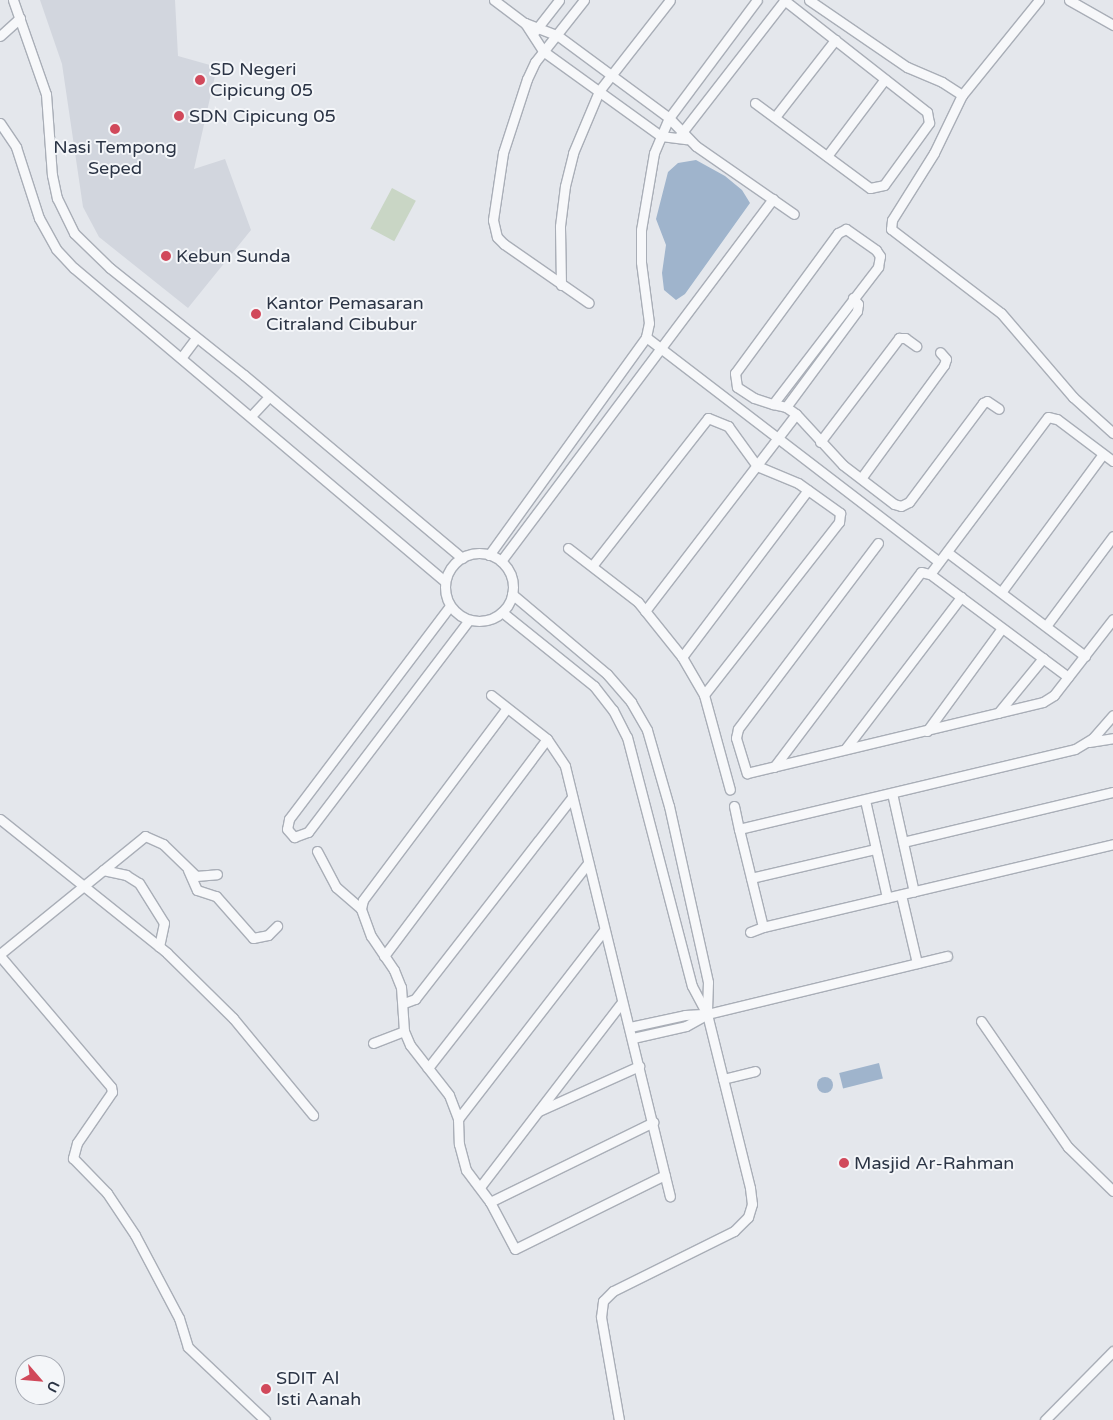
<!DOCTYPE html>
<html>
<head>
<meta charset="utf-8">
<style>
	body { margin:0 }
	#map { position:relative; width:1113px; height:1420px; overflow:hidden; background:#e4e7ec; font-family:"Varela Round",sans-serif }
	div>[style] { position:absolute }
	.built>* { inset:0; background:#d2d6de }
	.green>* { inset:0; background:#c9d6c5; transform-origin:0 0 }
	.water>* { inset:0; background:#9fb4cc; transform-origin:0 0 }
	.round { border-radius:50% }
	.roads { filter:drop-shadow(1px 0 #a9aeb7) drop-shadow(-1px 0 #a9aeb7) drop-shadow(0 1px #a9aeb7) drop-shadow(0 -1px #a9aeb7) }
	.minor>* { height:9px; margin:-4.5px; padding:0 4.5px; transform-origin:4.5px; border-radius:4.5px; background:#f7f8fa }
	.minor>.ring { margin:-4.5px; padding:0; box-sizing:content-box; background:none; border:9px solid #f7f8fa; border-radius:50% }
	.dots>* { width:14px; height:14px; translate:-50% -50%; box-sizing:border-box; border:2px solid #f4f6f9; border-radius:50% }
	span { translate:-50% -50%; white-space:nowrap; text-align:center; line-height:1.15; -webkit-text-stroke:4px #f4f6f9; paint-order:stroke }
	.poi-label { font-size:18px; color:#2b3445 }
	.left { translate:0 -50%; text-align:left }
	.north { position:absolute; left:15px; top:1355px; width:50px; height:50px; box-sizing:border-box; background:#f4f6f9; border:1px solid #a4a8b1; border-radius:50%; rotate:117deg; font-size:14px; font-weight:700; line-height:20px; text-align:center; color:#2b3445 }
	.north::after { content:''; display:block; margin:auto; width:18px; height:22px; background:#d1495b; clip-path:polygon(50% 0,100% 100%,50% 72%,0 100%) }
</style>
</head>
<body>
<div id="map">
	<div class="built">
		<i style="clip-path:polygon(40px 0,175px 0,178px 56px,217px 67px,194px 169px,225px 159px,251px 230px,188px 308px,99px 237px,83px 207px,62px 64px)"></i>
	</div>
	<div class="green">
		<i style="left:392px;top:188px;width:27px;height:46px;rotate:28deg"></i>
	</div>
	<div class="water">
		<i style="clip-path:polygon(696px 160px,725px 176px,742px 190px,750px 203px,685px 294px,676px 300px,664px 290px,662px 273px,666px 245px,656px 219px,668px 172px,678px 163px)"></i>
		<i style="left:879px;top:1063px;width:16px;height:41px;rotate:76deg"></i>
		<i class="round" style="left:817px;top:1077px;width:16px;height:16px"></i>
	</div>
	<div class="roads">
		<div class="minor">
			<i style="left:13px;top:0;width:100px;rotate:70.7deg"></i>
			<i style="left:46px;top:94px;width:81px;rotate:85.8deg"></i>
			<i style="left:52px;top:175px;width:24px;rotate:78deg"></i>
			<i style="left:57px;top:198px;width:39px;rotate:64deg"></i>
			<i style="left:74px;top:233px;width:50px;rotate:44.2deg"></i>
			<i style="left:110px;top:268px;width:171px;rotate:38.6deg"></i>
			<i style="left:244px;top:375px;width:285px;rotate:40deg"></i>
			<i style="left:494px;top:0;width:39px;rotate:37deg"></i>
			<i style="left:525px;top:23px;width:33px;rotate:57deg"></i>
			<i style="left:543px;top:51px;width:145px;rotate:35.8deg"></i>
			<i style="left:661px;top:136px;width:26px;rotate:7deg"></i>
			<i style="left:584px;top:0;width:79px;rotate:128.3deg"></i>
			<i style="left:535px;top:62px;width:19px;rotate:115deg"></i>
			<i style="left:527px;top:79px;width:78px;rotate:108deg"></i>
			<i style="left:503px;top:153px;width:68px;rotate:98.5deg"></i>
			<i style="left:493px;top:220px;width:17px;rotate:77deg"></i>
			<i style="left:497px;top:237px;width:10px;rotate:45deg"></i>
			<i style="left:504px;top:244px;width:103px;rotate:34.8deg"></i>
			<i style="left:809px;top:0;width:119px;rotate:34.4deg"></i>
			<i style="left:907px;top:67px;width:38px;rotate:23deg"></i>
			<i style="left:942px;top:82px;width:24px;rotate:33deg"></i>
			<i style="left:1039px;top:0;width:122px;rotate:129deg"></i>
			<i style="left:962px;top:95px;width:64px;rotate:115.8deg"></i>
			<i style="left:934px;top:153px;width:79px;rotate:122.1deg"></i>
			<i style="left:892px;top:220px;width:9px;rotate:96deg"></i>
			<i style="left:891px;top:229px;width:138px;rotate:37.4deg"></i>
			<i style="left:1001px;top:313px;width:111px;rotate:49.4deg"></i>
			<i style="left:1073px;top:397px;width:54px;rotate:42deg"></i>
			<i style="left:1069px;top:0;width:51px;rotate:29.6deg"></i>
			<i style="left:525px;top:23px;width:34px;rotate:21deg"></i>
			<i style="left:557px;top:35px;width:139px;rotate:36.5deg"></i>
			<i style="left:669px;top:118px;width:39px;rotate:46deg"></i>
			<i style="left:696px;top:146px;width:119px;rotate:34.8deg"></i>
			<i style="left:535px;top:31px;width:39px;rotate:-52deg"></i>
			<i style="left:0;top:36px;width:27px;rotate:-42deg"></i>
			<i style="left:755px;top:103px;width:143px;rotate:36.5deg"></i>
			<i style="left:870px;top:188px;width:14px;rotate:-12deg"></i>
			<i style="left:884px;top:185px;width:77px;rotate:-54deg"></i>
			<i style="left:929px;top:123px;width:11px;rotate:-100deg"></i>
			<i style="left:927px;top:112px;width:182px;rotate:-141.9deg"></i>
			<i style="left:775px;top:117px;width:98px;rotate:-52.1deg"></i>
			<i style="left:0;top:123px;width:29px;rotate:56deg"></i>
			<i style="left:16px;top:147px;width:75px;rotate:72.1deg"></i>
			<i style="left:39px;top:218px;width:35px;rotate:61deg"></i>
			<i style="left:56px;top:249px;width:26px;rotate:47deg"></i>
			<i style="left:74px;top:268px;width:485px;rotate:40.2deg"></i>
			<i style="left:680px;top:135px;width:170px;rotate:-52.2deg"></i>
			<i style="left:827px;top:156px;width:96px;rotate:-53deg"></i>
			<i style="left:561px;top:285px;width:59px;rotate:-91deg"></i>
			<i style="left:560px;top:226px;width:40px;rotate:-82.9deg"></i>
			<i style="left:565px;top:186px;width:34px;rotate:-76deg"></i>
			<i style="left:573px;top:153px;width:67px;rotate:-67.2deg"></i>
			<i style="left:599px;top:91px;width:115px;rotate:-52deg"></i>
			<i style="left:646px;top:337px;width:369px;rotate:37.5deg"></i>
			<i style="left:181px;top:358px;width:25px;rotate:-53deg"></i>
			<i style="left:773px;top:404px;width:173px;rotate:-52.5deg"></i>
			<i style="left:878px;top:267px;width:11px;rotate:-80deg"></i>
			<i style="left:880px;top:256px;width:7px;rotate:-124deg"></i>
			<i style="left:876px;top:250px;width:37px;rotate:-145deg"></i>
			<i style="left:846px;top:229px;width:9px;rotate:153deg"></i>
			<i style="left:838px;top:233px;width:174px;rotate:126.3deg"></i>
			<i style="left:735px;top:373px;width:14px;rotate:82deg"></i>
			<i style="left:737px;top:387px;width:20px;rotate:33deg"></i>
			<i style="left:754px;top:398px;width:20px;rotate:18deg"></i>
			<i style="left:773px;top:404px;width:13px;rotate:13deg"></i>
			<i style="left:786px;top:407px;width:12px;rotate:35deg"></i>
			<i style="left:796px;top:414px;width:69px;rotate:47.3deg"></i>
			<i style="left:843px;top:465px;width:64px;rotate:37.4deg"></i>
			<i style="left:894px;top:504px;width:7px;rotate:16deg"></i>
			<i style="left:901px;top:506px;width:9px;rotate:-27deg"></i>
			<i style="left:909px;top:502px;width:124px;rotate:-53.2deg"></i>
			<i style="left:983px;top:403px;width:4px;rotate:-27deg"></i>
			<i style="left:987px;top:401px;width:14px;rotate:34deg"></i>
			<i style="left:786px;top:407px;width:119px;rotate:-53.5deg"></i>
			<i style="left:857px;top:311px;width:7px;rotate:-82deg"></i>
			<i style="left:858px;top:304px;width:8px;rotate:-130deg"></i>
			<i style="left:251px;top:416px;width:26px;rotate:-47deg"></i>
			<i style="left:820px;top:442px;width:131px;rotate:-52.8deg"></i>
			<i style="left:899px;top:338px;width:6px"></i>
			<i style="left:905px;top:338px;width:14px;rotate:36deg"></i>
			<i style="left:862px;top:477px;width:139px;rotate:-53.8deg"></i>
			<i style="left:944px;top:365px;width:6px;rotate:-72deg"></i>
			<i style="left:946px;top:359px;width:9px;rotate:-131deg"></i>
			<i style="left:878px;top:543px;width:233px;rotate:127deg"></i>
			<i style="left:738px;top:729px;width:9px;rotate:103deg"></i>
			<i style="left:736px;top:738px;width:37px;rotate:73deg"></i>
			<i style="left:747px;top:773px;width:304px;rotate:-13.5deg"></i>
			<i style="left:1043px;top:702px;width:13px;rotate:-32deg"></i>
			<i style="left:1054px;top:695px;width:96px;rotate:-52.2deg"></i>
			<i style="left:568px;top:548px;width:88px;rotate:37.6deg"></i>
			<i style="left:638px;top:602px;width:70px;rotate:51.3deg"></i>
			<i style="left:682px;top:657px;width:44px;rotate:59.9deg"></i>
			<i style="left:704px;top:695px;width:98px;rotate:74.7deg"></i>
			<i style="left:947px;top:552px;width:173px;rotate:37deg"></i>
			<i class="ring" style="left:445px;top:553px;width:59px;height:59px"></i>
			<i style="left:489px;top:555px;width:269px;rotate:-54.2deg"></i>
			<i style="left:646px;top:337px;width:14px;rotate:-78deg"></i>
			<i style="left:649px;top:323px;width:62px;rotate:-97.5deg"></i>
			<i style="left:641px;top:262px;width:32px;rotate:-90deg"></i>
			<i style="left:641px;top:230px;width:78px;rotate:-80.4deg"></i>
			<i style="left:654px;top:153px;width:38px;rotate:-67deg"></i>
			<i style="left:669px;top:118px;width:147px;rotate:-53.3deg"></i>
			<i style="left:501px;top:561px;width:453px;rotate:-53.1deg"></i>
			<i style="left:592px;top:566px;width:188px;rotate:-51.9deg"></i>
			<i style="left:708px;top:418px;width:22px;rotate:22deg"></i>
			<i style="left:728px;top:426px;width:49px;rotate:54.1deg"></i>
			<i style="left:757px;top:466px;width:44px;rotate:22.5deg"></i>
			<i style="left:798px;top:483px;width:52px;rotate:35.5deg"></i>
			<i style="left:840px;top:513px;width:9px;rotate:96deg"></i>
			<i style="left:839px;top:522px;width:219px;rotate:128deg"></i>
			<i style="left:930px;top:574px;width:196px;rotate:-53.1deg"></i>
			<i style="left:1048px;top:417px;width:9px;rotate:13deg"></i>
			<i style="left:1057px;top:419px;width:70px;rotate:36.9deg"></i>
			<i style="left:1002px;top:591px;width:170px;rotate:-53.6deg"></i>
			<i style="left:512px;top:594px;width:124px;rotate:40.1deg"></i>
			<i style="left:607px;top:674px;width:37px;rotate:49deg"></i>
			<i style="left:631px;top:702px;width:32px;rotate:60deg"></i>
			<i style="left:647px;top:730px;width:79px;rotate:73.9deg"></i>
			<i style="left:669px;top:806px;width:180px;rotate:77.5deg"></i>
			<i style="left:708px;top:982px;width:32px;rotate:92deg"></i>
			<i style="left:450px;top:606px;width:267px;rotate:127.1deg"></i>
			<i style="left:289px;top:819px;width:10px;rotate:101deg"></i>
			<i style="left:287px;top:829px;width:11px;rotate:49deg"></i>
			<i style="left:294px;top:837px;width:15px;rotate:-20deg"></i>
			<i style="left:308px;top:832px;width:266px;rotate:-52.8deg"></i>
			<i style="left:645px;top:611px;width:248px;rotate:-52.5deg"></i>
			<i style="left:502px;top:612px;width:118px;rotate:38.8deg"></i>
			<i style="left:594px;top:686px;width:31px;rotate:52deg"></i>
			<i style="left:613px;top:710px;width:30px;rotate:63deg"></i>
			<i style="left:627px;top:737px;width:257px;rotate:75.4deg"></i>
			<i style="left:692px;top:986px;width:32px;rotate:62deg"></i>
			<i style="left:707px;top:1014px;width:179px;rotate:76.1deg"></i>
			<i style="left:750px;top:1188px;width:16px;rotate:83deg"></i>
			<i style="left:752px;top:1204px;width:14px;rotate:107deg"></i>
			<i style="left:748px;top:1217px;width:20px;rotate:135deg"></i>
			<i style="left:734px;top:1231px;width:135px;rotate:153.6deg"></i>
			<i style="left:613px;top:1291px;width:14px;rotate:135deg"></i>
			<i style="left:603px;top:1301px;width:16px;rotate:97deg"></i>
			<i style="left:601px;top:1317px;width:105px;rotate:80.1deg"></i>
			<i style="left:1046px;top:626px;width:112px;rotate:-53.3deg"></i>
			<i style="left:682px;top:657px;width:209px;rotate:-53deg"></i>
			<i style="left:491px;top:695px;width:71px;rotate:38.2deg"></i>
			<i style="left:547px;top:739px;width:32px;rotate:56deg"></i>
			<i style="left:565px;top:766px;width:443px;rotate:76.3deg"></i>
			<i style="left:507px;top:708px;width:240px;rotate:126.9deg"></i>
			<i style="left:363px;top:900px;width:9px;rotate:103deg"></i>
			<i style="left:361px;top:909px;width:29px;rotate:70deg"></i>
			<i style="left:371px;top:936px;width:41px;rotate:55.9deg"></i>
			<i style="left:394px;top:970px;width:18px;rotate:68deg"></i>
			<i style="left:401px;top:987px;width:44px;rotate:86.1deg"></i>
			<i style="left:404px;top:1031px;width:15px;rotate:67deg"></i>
			<i style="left:410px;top:1045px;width:63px;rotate:52deg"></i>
			<i style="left:449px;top:1095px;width:26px;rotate:69deg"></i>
			<i style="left:458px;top:1119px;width:25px;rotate:88deg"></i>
			<i style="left:459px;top:1144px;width:27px;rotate:75deg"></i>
			<i style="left:466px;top:1170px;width:40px;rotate:53deg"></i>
			<i style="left:490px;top:1202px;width:53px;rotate:62deg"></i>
			<i style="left:515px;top:1249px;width:167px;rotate:-26.3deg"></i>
			<i style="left:998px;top:713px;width:71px;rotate:-50.7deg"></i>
			<i style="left:927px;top:731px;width:127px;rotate:-53.9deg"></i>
			<i style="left:1089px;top:742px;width:24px;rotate:-9deg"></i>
			<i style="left:846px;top:748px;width:190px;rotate:-52.7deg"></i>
			<i style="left:774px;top:767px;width:244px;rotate:-53deg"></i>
			<i style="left:921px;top:572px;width:9px;rotate:13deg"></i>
			<i style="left:930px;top:574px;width:172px;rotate:36.7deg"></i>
			<i style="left:892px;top:793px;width:101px;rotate:77.5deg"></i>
			<i style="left:865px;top:800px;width:100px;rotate:77.3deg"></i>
			<i style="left:734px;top:806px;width:24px;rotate:78deg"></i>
			<i style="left:0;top:819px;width:214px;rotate:38.7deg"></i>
			<i style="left:167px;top:953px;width:93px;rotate:44.6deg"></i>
			<i style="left:233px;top:1018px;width:126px;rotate:50.5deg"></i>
			<i style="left:903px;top:842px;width:216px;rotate:-13.4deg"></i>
			<i style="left:317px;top:851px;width:41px;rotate:62.2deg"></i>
			<i style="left:336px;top:887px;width:33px;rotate:41deg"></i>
			<i style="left:103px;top:870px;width:24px;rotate:12deg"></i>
			<i style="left:126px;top:875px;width:15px;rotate:32deg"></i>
			<i style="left:139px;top:883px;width:47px;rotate:58deg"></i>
			<i style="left:164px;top:923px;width:24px;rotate:102deg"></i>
			<i style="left:188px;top:870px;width:22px;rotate:66deg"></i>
			<i style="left:197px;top:890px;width:20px;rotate:18deg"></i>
			<i style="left:216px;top:896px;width:56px;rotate:48.6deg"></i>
			<i style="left:253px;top:938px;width:15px;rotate:-11deg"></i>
			<i style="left:268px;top:935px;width:13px;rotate:-45deg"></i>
			<i style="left:751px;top:878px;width:128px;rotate:-13.1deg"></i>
			<i style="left:901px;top:895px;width:70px;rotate:76.8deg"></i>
			<i style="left:763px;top:927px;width:360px;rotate:-13.3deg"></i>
			<i style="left:750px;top:932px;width:14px;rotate:-21deg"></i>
			<i style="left:763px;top:927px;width:101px;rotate:-103.8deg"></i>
			<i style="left:739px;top:829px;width:345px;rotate:-13.4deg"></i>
			<i style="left:1075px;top:749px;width:21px;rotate:-31deg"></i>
			<i style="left:1093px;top:738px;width:30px;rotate:-49deg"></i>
			<i style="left:0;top:954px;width:187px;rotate:-39.1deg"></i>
			<i style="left:145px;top:836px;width:20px;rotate:24deg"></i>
			<i style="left:163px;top:844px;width:46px;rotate:44.1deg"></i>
			<i style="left:196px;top:876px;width:21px;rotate:-5deg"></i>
			<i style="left:0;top:956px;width:172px;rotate:49.7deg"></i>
			<i style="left:111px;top:1087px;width:5px;rotate:79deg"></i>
			<i style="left:112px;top:1092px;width:62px;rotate:124.5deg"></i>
			<i style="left:77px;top:1143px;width:16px;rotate:105deg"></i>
			<i style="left:73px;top:1158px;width:49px;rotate:45.8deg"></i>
			<i style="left:107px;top:1193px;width:50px;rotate:56.3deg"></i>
			<i style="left:135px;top:1235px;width:94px;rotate:62.1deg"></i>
			<i style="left:179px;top:1318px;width:30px;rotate:73deg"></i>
			<i style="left:188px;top:1347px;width:106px;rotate:43.5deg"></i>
			<i style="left:384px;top:956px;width:271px;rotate:-53.1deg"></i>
			<i style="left:404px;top:1003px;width:12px;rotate:-20deg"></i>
			<i style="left:415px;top:999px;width:256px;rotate:-52.1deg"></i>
			<i style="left:981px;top:1021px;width:153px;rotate:55.4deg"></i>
			<i style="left:1068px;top:1147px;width:63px;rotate:44.4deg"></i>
			<i style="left:630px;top:1027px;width:56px;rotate:-12.3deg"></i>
			<i style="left:685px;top:1015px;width:22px;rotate:-3deg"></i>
			<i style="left:707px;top:1014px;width:247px;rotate:-13.6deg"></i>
			<i style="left:633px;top:1038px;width:54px;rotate:-12.8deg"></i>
			<i style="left:686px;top:1026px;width:21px;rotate:-29deg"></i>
			<i style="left:373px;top:1043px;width:33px;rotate:-21deg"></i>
			<i style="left:428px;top:1068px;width:260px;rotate:-52deg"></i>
			<i style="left:723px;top:1079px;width:33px;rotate:-14deg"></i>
			<i style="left:539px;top:1111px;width:110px;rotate:-24.2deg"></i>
			<i style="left:458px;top:1119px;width:239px;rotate:-52.3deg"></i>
			<i style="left:480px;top:1187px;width:233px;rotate:-52.5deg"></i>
			<i style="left:490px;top:1202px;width:182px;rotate:-26.1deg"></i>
			<i style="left:1045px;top:1420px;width:97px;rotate:-45.4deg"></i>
		</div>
	</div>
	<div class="dots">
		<i style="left:200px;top:80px;background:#d1495b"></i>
		<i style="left:179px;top:116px;background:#d1495b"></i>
		<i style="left:115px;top:129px;background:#d1495b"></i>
		<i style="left:166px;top:256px;background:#d1495b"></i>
		<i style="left:256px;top:314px;background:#d1495b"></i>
		<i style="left:844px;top:1163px;background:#d1495b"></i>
		<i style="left:266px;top:1389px;background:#d1495b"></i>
	</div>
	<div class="poi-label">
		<span class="left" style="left:210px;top:80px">SD Negeri<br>Cipicung 05</span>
		<span class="left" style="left:189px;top:116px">SDN Cipicung 05</span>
		<span style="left:115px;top:158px">Nasi Tempong<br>Seped</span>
		<span class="left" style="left:176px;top:256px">Kebun Sunda</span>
		<span class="left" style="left:266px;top:314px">Kantor Pemasaran<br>Citraland Cibubur</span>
		<span class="left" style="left:854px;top:1163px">Masjid Ar-Rahman</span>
		<span class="left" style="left:276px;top:1389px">SDIT Al<br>Isti Aanah</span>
	</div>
	<div class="north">U</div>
</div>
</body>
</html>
